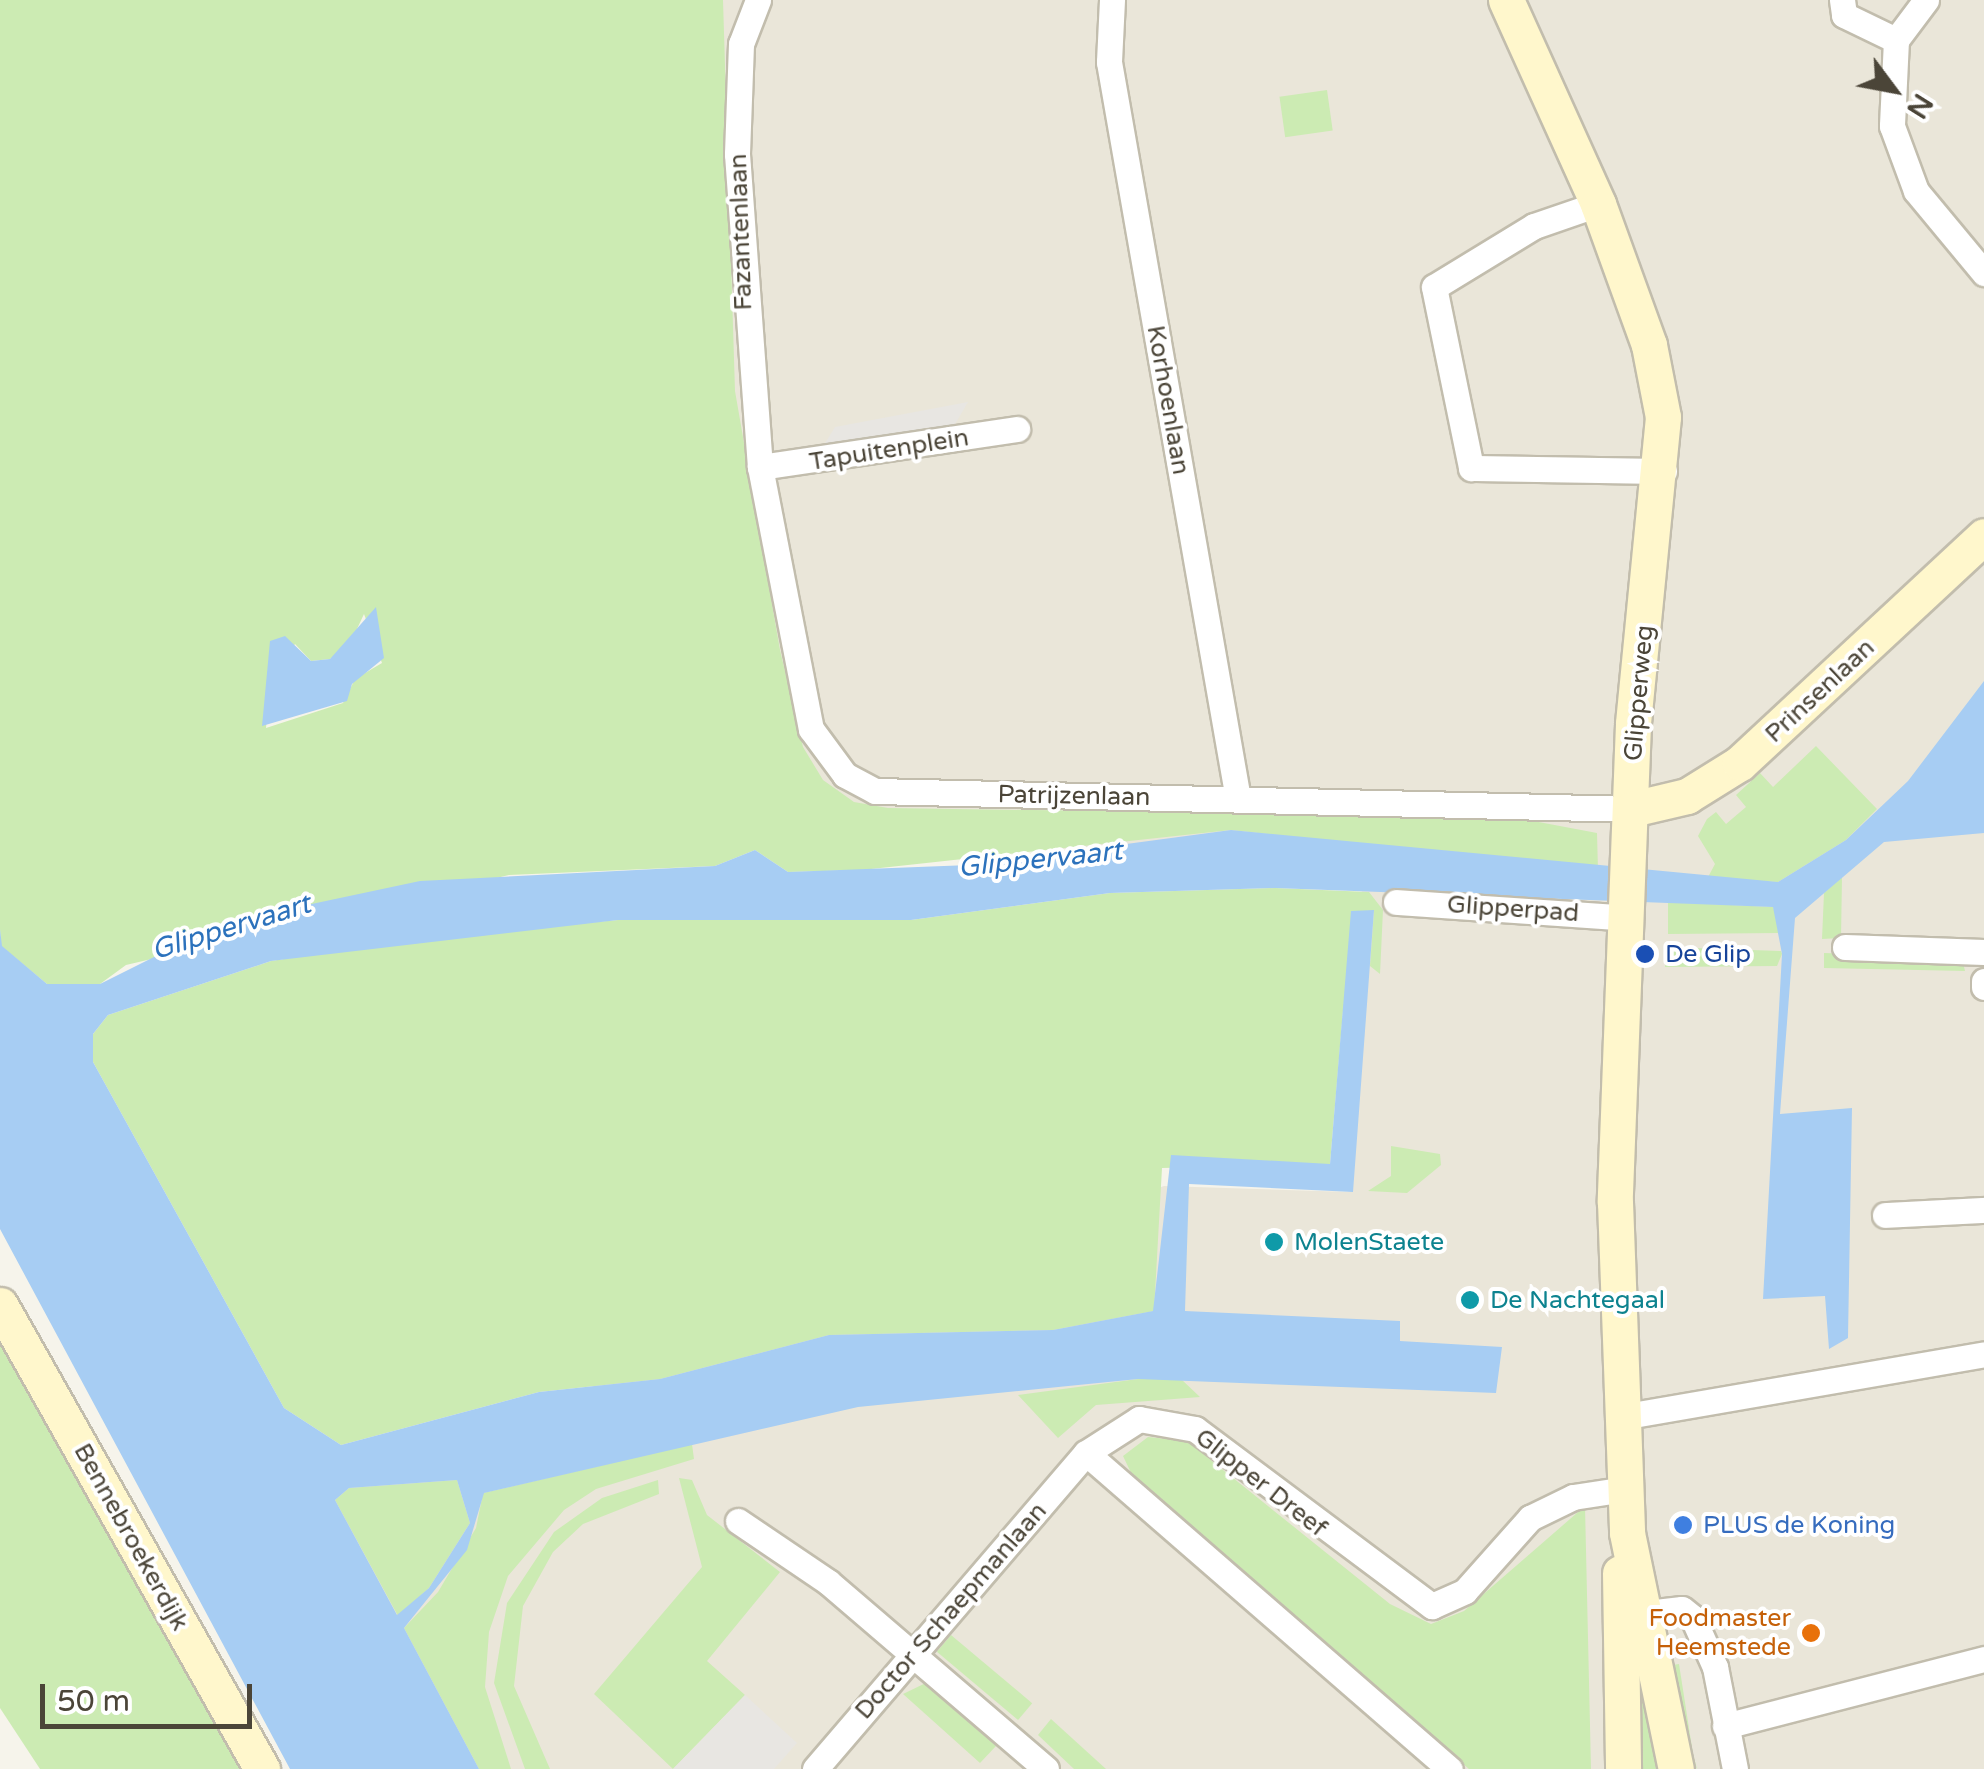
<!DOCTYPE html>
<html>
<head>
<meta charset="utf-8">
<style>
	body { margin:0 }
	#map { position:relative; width:1984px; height:1769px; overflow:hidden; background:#f6f4eb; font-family:"Varela Round",sans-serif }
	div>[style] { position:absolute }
	.residential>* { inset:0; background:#eae6d9 }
	.green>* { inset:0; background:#ccebb3; transform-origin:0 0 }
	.parking>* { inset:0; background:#e8e6e2 }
	.water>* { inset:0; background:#a7cdf3 }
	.roads { filter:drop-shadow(2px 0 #c2bdad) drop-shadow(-2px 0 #c2bdad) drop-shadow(0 2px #c2bdad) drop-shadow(0 -2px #c2bdad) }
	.street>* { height:25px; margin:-12.5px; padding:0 12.5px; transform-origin:12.5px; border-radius:12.5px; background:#fff }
	.secondary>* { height:35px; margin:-17.5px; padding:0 17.5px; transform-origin:17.5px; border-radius:17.5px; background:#fff7cc }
	.dots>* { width:28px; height:28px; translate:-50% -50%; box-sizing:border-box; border:5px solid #fff; border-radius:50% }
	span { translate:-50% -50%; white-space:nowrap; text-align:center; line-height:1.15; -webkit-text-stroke:8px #fff; paint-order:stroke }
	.street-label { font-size:25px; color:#4b4538 }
	.transit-label { font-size:25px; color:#164399 }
	.left { translate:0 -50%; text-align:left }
	.culture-label { font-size:25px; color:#0d838f }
	.shop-label { font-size:25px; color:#366cbe }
	.food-label { font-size:25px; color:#c56008 }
	.right { translate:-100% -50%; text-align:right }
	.water-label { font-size:28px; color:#2c72bc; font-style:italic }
	.north { position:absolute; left:1844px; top:40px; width:100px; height:100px; -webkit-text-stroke:8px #fff; paint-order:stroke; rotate:122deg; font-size:28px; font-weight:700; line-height:40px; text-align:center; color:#4b4538 }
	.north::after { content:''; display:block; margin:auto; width:35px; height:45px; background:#4b4538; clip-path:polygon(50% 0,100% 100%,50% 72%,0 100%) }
	.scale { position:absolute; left:40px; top:1684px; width:212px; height:45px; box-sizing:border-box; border:5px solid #4b4538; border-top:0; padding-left:12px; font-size:30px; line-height:35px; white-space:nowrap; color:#4b4538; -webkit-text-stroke:8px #fff; paint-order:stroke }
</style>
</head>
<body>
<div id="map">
	<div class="residential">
		<i style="clip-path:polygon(678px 0,1984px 0,1984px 1769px,450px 1769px,295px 1491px,1164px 1186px,1351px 1192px,1337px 1183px,1364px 865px,736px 831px)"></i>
	</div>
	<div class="green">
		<i style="clip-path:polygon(evenodd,0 0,723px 0,735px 391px,780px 650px,803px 747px,823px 780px,854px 802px,888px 808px,1512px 817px,1597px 833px,1598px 870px,1231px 830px,862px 870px,788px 872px,755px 850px,715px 866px,509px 875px,126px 965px,100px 984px,47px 984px,1px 946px,0 929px,0 0,364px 614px,382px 663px,355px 679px,343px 703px,266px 728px,270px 684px,295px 644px,311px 661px,330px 659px,349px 646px,364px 614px)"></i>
		<i style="left:1327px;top:90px;width:41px;height:48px;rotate:82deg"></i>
		<i style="clip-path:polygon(1816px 746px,1877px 809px,1846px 840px,1778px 882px,1707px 879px,1715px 864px,1698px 836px,1707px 819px,1716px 812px,1726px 824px,1746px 807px,1736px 795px,1760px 773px,1773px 787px)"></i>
		<i style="clip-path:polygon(1842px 877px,1841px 938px,1822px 939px,1824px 893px)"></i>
		<i style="clip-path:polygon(1275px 888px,1369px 892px,1383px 910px,1380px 974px,1370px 966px,1374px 910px,1343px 1011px,1330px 1164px,1162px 1168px,1154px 1311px,1053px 1330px,829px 1335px,660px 1379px,539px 1392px,341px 1445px,284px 1408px,93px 1062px,93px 1034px,108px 1015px,271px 961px,418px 938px,618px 920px,911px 920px,1110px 893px)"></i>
		<i style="clip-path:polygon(1668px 902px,1773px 907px,1782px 933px,1668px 934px)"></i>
		<i style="clip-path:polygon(1668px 947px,1781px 951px,1782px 954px,1777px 966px,1665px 967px)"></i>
		<i style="clip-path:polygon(1824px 953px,1962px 958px,1965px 971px,1824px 968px)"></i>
		<i style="clip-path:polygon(1391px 1146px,1440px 1154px,1441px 1165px,1407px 1193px,1368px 1191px,1391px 1176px)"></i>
		<i style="clip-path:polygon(0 1327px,248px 1769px,40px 1769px,0 1708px)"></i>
		<i style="clip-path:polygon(1138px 1379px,1181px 1379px,1200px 1397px,1096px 1405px,1058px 1438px,1018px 1395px)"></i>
		<i style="clip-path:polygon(1148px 1437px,1187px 1441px,1390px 1604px,1431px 1624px,1464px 1611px,1585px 1506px,1591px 1769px,1469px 1769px,1133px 1477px,1123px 1456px)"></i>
		<i style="clip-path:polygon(692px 1444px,694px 1459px,596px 1489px,564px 1510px,508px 1576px,489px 1632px,485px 1687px,511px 1769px,479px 1769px,404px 1628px,438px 1592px,476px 1528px,483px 1493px)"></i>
		<i style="clip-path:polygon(679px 1478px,692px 1480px,707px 1515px,780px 1572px,707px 1661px,745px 1695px,673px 1769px,594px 1694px,702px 1567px)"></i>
		<i style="clip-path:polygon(457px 1480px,470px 1523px,429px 1588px,398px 1616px,335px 1500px,349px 1488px)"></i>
		<i style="clip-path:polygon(658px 1480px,659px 1494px,583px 1524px,553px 1552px,523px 1606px,514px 1686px,550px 1769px,525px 1769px,494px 1683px,507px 1603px,554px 1532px,602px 1498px)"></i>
		<i style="left:951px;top:1635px;width:106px;height:22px;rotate:40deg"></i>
		<i style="clip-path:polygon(1630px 1641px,1667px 1769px,1633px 1769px)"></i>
		<i style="clip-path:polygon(1679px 1664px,1693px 1754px,1697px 1769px,1689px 1757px,1673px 1665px)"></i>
		<i style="clip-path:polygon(932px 1680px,996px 1746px,980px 1763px,903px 1694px)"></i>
		<i style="clip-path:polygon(1051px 1719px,1106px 1769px,1074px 1769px,1038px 1735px)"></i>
	</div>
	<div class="parking">
		<i style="clip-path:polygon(968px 402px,951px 431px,819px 453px,835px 427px)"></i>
		<i style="clip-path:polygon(745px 1695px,797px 1743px,774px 1769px,673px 1769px)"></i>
	</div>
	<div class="water">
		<i style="clip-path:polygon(376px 607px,384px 658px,352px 684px,347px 701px,262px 726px,270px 641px,285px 636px,311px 661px,330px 659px)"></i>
		<i style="clip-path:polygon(evenodd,1984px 681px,1984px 833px,1884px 842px,1795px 918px,1780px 1114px,1852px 1108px,1848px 1338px,1829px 1349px,1825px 1296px,1763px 1299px,1782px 954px,1773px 907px,1275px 888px,1110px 893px,911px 920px,618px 920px,271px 961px,108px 1015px,93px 1034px,93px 1062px,284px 1408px,341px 1445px,539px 1392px,660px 1379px,829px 1335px,1053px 1330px,1153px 1311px,1171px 1155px,1330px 1164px,1351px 911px,1374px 910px,1353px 1192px,1189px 1184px,1185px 1311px,1400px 1321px,1400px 1341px,1502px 1347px,1496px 1393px,1138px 1379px,858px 1407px,484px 1493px,467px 1550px,404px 1628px,479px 1769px,290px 1769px,0 1229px,0 929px,2px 946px,47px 984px,100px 984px,222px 923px,420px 881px,715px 866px,755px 850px,788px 872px,970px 865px,1231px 830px,1778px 882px,1846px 840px,1908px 781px,1984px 681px,457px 1480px,470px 1523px,429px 1588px,397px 1615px,335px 1500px,349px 1488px,457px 1480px)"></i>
	</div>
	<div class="roads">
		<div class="street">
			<i style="left:758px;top:0;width:47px;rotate:111.1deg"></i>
			<i style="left:741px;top:44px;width:110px;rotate:92.1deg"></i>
			<i style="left:737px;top:154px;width:314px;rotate:85.8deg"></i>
			<i style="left:760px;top:467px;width:267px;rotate:79deg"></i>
			<i style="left:811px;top:729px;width:57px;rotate:53.5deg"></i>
			<i style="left:845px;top:775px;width:34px;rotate:28deg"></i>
			<i style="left:875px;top:791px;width:757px;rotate:1.36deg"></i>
			<i style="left:1112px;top:0;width:62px;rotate:92.8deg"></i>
			<i style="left:1109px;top:62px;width:748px;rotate:80.07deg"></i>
			<i style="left:1842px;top:0;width:15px;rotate:82deg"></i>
			<i style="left:1844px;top:15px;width:58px;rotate:25.7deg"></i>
			<i style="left:1926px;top:0;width:50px;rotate:126.9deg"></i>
			<i style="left:1896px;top:40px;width:86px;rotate:92.7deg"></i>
			<i style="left:1892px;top:126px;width:69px;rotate:69.7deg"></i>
			<i style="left:1916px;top:191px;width:107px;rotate:50.3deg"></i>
			<i style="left:1598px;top:204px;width:68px;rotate:161deg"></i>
			<i style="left:1534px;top:226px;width:117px;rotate:148.6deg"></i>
			<i style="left:1434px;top:287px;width:185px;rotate:78.4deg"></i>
			<i style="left:1471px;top:468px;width:193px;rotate:0.9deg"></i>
			<i style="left:760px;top:467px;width:260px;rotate:-8.4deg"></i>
			<i style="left:1396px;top:902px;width:234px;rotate:3.9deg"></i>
			<i style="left:1845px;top:947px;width:139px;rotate:2.1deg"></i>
			<i style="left:1984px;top:981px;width:6px;rotate:90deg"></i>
			<i style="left:1885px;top:1215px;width:99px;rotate:-2.9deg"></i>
			<i style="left:1621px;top:1417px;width:368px;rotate:-9.8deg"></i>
			<i style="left:1086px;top:1453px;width:482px;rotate:41deg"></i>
			<i style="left:738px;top:1521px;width:109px;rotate:34.1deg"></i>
			<i style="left:828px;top:1582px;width:287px;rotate:40.6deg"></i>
			<i style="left:1629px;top:1615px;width:53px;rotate:-6.5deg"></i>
			<i style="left:1682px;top:1609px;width:14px;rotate:39deg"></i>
			<i style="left:1693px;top:1618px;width:54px;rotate:65.8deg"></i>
			<i style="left:1715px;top:1667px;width:104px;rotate:78.9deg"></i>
			<i style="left:1725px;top:1726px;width:268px;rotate:-14.5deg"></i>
			<i style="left:815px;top:1769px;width:416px;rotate:-49.4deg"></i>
			<i style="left:1086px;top:1453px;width:63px;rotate:-32.7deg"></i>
			<i style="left:1139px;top:1419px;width:57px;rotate:10.1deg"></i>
			<i style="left:1195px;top:1429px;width:296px;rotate:36.8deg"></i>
			<i style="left:1432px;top:1606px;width:36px;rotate:-24deg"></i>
			<i style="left:1465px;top:1591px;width:98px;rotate:-48.3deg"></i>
			<i style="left:1530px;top:1518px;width:48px;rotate:-26deg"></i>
			<i style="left:1573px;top:1497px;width:53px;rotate:-8.7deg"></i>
		</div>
		<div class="secondary">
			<i style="left:1506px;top:0;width:224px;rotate:65.7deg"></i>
			<i style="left:1598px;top:204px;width:150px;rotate:70.1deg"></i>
			<i style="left:1649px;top:345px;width:73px;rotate:79deg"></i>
			<i style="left:1663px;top:417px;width:308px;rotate:95.6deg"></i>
			<i style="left:1633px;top:724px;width:478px;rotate:92.2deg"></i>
			<i style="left:1615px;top:1202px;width:331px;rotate:87.9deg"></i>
			<i style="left:1627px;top:1533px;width:241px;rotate:78.3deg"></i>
			<i style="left:1632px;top:809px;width:57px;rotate:-13.3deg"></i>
			<i style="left:1687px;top:796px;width:62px;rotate:-31.9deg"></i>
			<i style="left:1740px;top:763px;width:333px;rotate:-42.9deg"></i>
			<i style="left:0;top:1305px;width:533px;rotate:60.55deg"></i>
			<i style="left:1620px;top:1573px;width:196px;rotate:89.1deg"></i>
		</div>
	</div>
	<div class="dots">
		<i style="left:1645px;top:954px;background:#1a4fb4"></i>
		<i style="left:1274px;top:1242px;background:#0f9aa8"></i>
		<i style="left:1470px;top:1300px;background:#0f9aa8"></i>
		<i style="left:1683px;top:1525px;background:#3f7fe0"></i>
		<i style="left:1811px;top:1633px;background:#e8710a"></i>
	</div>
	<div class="street-label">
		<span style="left:741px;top:232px;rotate:-92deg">Fazantenlaan</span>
		<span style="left:1168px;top:400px;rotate:80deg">Korhoenlaan</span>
		<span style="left:889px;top:450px;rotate:-9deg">Tapuitenplein</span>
		<span style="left:1820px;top:691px;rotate:-43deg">Prinsenlaan</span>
		<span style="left:1639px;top:693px;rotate:-85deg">Glipperweg</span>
		<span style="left:1074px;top:796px;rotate:1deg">Patrijzenlaan</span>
		<span style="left:1513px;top:909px;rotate:4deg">Glipperpad</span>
		<span style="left:1261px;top:1483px;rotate:38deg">Glipper Dreef</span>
		<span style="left:131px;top:1537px;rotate:61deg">Bennebroekerdijk</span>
		<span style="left:951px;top:1611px;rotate:-49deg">Doctor Schaepmanlaan</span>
	</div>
	<div class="transit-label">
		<span class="left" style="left:1665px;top:954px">De Glip</span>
	</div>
	<div class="culture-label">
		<span class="left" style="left:1294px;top:1242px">MolenStaete</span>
		<span class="left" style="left:1490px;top:1300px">De Nachtegaal</span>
	</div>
	<div class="shop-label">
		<span class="left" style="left:1703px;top:1525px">PLUS de Koning</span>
	</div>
	<div class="food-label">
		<span class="right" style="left:1791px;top:1633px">Foodmaster<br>Heemstede</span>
	</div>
	<div class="water-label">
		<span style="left:1040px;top:859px;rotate:-6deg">Glippervaart</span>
		<span style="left:231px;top:927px;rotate:-17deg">Glippervaart</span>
	</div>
	<div class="north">N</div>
	<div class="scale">50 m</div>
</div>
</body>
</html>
